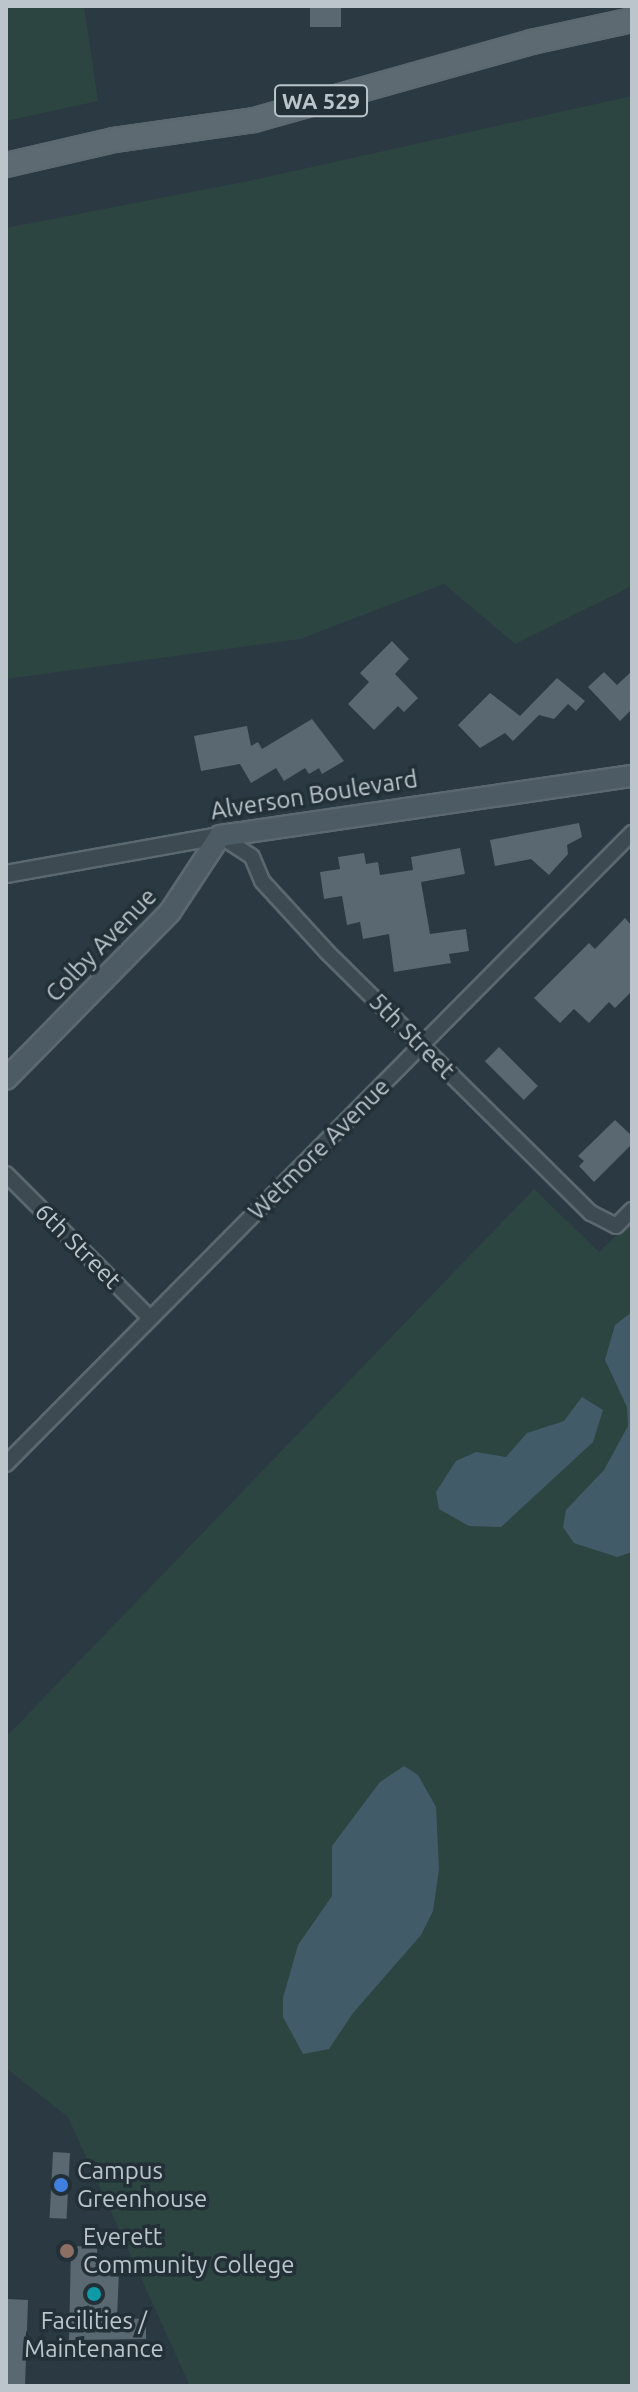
<!DOCTYPE html>
<html>
<head>
<meta charset="utf-8">
<style>
	body { margin:0 }
	#map { position:relative; width:638px; height:2392px; overflow:hidden; background:#2a3942; font-family:Ubuntu,sans-serif }
	div>[style] { position:absolute }
	.green>* { inset:0; background:#2d4541 }
	.water>* { inset:0; background:#425b68 }
	.building>* { inset:0; background:#596871; transform-origin:0 0 }
	.roads { filter:drop-shadow(2px 0 #5c686f) drop-shadow(-2px 0 #5c686f) drop-shadow(0 2px #5c686f) drop-shadow(0 -2px #5c686f) }
	.minor>* { height:14px; margin:-7px; padding:0 7px; transform-origin:7px; border-radius:7px; background:#3e4a52 }
	.tertiary>* { height:16px; margin:-8px; padding:0 8px; transform-origin:8px; border-radius:8px; background:#3e4a52 }
	.secondary>* { height:20px; margin:-10px; padding:0 10px; transform-origin:10px; border-radius:10px; background:#4d5b64 }
	.primary>* { height:22px; margin:-11px; padding:0 11px; transform-origin:11px; border-radius:11px; background:#5d6a71 }
	.dots>* { width:22px; height:22px; translate:-50% -50%; box-sizing:border-box; border:4px solid #233037; border-radius:50% }
	span { translate:-50% -50%; white-space:nowrap; text-align:center; line-height:1.15; -webkit-text-stroke:7px #233037; paint-order:stroke }
	.shield-label span { padding:2px 6px; background:#233037; border:2px solid; border-radius:6px; -webkit-text-stroke-width:0 }
	.shield-label { font-size:22px; color:#bbc5cb; font-weight:700 }
	.street-label { font-size:24px; color:#bbc5cb }
	.poi-label { font-size:24px; color:#bbc5cb }
	.left { translate:0 -50%; text-align:left }
	.frame { position:absolute; inset:0; border:8px solid #bbc5cb; pointer-events:none }
</style>
</head>
<body>
<div id="map">
	<div class="green">
		<i style="clip-path:polygon(6px 6px,84px 6px,98px 101px,6px 121px)"></i>
		<i style="clip-path:polygon(632px 96px,632px 586px,515px 644px,444px 584px,300px 639px,6px 679px,6px 228px,258px 179px)"></i>
		<i style="clip-path:polygon(534px 1189px,599px 1252px,632px 1220px,632px 2386px,190px 2386px,68px 2117px,6px 2068px,6px 1737px)"></i>
	</div>
	<div class="water">
		<i style="clip-path:polygon(632px 1312px,632px 1552px,617px 1557px,574px 1543px,563px 1527px,566px 1510px,604px 1470px,628px 1426px,627px 1407px,605px 1360px,615px 1325px)"></i>
		<i style="clip-path:polygon(582px 1397px,603px 1410px,593px 1442px,501px 1527px,469px 1526px,439px 1509px,436px 1492px,456px 1461px,476px 1452px,506px 1457px,527px 1433px,564px 1421px)"></i>
		<i style="clip-path:polygon(404px 1766px,418px 1775px,436px 1807px,439px 1869px,433px 1911px,421px 1935px,353px 2013px,329px 2049px,303px 2054px,283px 2017px,283px 1998px,298px 1945px,332px 1896px,332px 1846px,380px 1782px)"></i>
	</div>
	<div class="building">
		<i style="left:310px;top:6px;width:31px;height:21px"></i>
		<i style="clip-path:polygon(392px 641px,409px 659px,395px 674px,418px 698px,404px 712px,398px 706px,374px 730px,348px 704px,369px 682px,360px 673px)"></i>
		<i style="clip-path:polygon(632px 671px,632px 709px,620px 721px,588px 687px,604px 672px,617px 685px)"></i>
		<i style="clip-path:polygon(557px 678px,585px 701px,576px 711px,568px 704px,554px 719px,539px 715px,513px 741px,505px 733px,480px 748px,458px 725px,490px 693px,520px 716px)"></i>
		<i style="clip-path:polygon(312px 719px,344px 761px,322px 774px,319px 768px,309px 774px,305px 768px,284px 781px,276px 768px,251px 783px,240px 764px,201px 771px,194px 736px,247px 726px,251px 746px,258px 742px,262px 749px)"></i>
		<i style="clip-path:polygon(579px 823px,582px 837px,567px 845px,568px 854px,549px 875px,531px 859px,495px 866px,490px 840px)"></i>
		<i style="clip-path:polygon(460px 848px,465px 874px,421px 882px,430px 934px,466px 929px,469px 951px,449px 954px,451px 963px,394px 972px,389px 934px,363px 939px,360px 922px,347px 925px,342px 896px,324px 899px,320px 872px,340px 869px,338px 857px,364px 853px,366px 864px,378px 862px,380px 875px,413px 870px,411px 857px)"></i>
		<i style="clip-path:polygon(625px 918px,632px 926px,632px 991px,615px 1008px,609px 1002px,589px 1023px,574px 1009px,560px 1023px,534px 998px,589px 943px,595px 949px)"></i>
		<i style="left:499px;top:1047px;width:55px;height:20px;rotate:45deg"></i>
		<i style="clip-path:polygon(615px 1120px,632px 1136px,632px 1144px,594px 1182px,579px 1166px,584px 1161px,578px 1156px)"></i>
		<i style="left:53px;top:2152px;width:17px;height:66px;rotate:3deg"></i>
		<i style="clip-path:polygon(71px 2246px,97px 2247px,97px 2270px,119px 2271px,117px 2318px,146px 2319px,146px 2339px,69px 2340px)"></i>
		<i style="clip-path:polygon(6px 2299px,28px 2300px,25px 2386px,6px 2386px)"></i>
	</div>
	<div class="roads">
		<div class="minor">
			<i style="left:220px;top:836px;width:38px;rotate:33deg"></i>
			<i style="left:252px;top:857px;width:26px;rotate:67deg"></i>
			<i style="left:262px;top:881px;width:96px;rotate:47.5deg"></i>
			<i style="left:327px;top:952px;width:371px;rotate:44.7deg"></i>
			<i style="left:591px;top:1213px;width:28px;rotate:27deg"></i>
			<i style="left:616px;top:1226px;width:23px;rotate:-45deg"></i>
			<i style="left:6px;top:1174px;width:204px;rotate:45deg"></i>
			<i style="left:6px;top:1464px;width:889px;rotate:-45.23deg"></i>
		</div>
		<div class="tertiary">
			<i style="left:6px;top:874px;width:217px;rotate:-10.1deg"></i>
		</div>
		<div class="secondary">
			<i style="left:6px;top:1079px;width:234px;rotate:-45.5deg"></i>
			<i style="left:170px;top:912px;width:91px;rotate:-56.7deg"></i>
			<i style="left:220px;top:836px;width:416px;rotate:-8.3deg"></i>
		</div>
		<div class="primary">
			<i style="left:6px;top:165px;width:111px;rotate:-13deg"></i>
			<i style="left:114px;top:140px;width:141px;rotate:-8.1deg"></i>
			<i style="left:254px;top:120px;width:289px;rotate:-15.7deg"></i>
			<i style="left:532px;top:42px;width:102px;rotate:-12.4deg"></i>
		</div>
	</div>
	<div class="dots">
		<i style="left:61px;top:2185px;background:#3f7fe0"></i>
		<i style="left:67px;top:2251px;background:#8d6e63"></i>
		<i style="left:94px;top:2294px;background:#0f9aa8"></i>
	</div>
	<div class="shield-label">
		<span style="left:321px;top:101px">WA 529</span>
	</div>
	<div class="street-label">
		<span style="left:314px;top:795px;rotate:-9deg">Alverson Boulevard</span>
		<span style="left:101px;top:945px;rotate:-46deg">Colby Avenue</span>
		<span style="left:412px;top:1036px;rotate:45deg">5th Street</span>
		<span style="left:319px;top:1149px;rotate:-45deg">Wetmore Avenue</span>
		<span style="left:78px;top:1246px;rotate:45deg">6th Street</span>
	</div>
	<div class="poi-label">
		<span class="left" style="left:77px;top:2185px">Campus<br>Greenhouse</span>
		<span class="left" style="left:83px;top:2251px">Everett<br>Community College</span>
		<span style="left:94px;top:2335px">Facilities /<br>Maintenance</span>
	</div>
	<div class="frame"></div>
</div>
</body>
</html>
